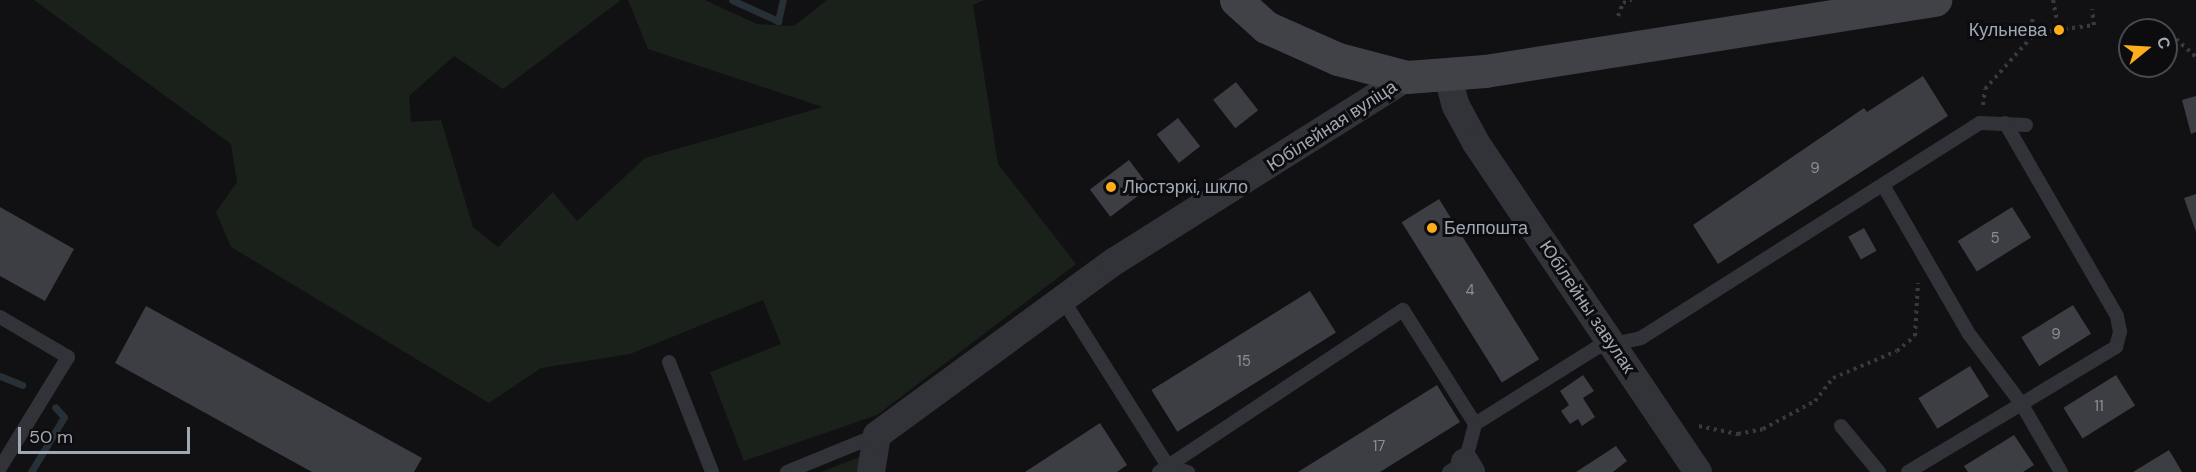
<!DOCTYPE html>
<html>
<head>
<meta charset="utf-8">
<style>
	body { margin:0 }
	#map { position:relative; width:2196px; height:472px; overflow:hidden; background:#111113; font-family:"DM Sans",sans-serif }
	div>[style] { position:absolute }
	.green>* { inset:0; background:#19211a }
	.stream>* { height:7px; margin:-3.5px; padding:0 3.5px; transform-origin:3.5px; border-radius:3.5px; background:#273037 }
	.building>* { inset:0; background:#3d3e43; transform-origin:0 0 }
	.path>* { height:4px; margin-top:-2px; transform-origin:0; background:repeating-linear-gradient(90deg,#383a3f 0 3px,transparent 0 7.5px) }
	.lane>* { height:14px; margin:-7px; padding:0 7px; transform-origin:7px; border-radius:7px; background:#323338 }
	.street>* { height:28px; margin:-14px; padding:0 14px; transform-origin:14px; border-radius:14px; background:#323338 }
	.secondary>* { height:33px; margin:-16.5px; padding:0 16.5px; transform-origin:16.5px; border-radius:16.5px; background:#404248 }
	.dots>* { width:16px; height:16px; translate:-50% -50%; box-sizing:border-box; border:3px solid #0c0c0e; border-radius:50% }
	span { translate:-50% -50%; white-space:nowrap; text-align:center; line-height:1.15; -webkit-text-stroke:6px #0c0c0e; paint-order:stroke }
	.number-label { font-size:15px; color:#888e98 }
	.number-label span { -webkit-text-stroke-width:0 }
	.poi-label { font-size:18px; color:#a1a8b5 }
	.right { translate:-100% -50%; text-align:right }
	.left { translate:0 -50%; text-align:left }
	.street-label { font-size:18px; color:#a1a8b5 }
	.north { position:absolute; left:2118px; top:18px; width:60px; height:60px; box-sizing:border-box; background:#0c0c0e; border:2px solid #484a51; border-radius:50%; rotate:72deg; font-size:16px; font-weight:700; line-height:24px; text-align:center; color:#a1a8b5 }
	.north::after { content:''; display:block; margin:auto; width:21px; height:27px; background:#ffad1d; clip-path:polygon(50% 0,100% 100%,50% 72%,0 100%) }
	.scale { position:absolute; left:18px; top:427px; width:172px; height:27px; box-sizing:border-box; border:3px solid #a1a8b5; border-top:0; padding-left:8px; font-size:18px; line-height:21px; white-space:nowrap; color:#a1a8b5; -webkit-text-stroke:4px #0c0c0e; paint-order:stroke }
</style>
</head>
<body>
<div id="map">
	<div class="green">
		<i style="clip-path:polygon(34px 0,621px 0,503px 89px,454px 56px,409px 96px,411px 122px,441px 120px,473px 227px,498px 247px,553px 192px,577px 221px,645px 158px,823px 107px,648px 49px,628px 0,705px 0,757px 24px,794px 26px,827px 0,984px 0,973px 5px,998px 164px,1076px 264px,877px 415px,744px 461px,710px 372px,781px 344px,763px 300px,630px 354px,541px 368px,489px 403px,231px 247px,216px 212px,237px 182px,231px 144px)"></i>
		<i style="clip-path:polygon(860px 457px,858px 472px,821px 472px)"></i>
	</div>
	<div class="stream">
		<i style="left:732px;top:0;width:51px;rotate:24.5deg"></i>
		<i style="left:778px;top:21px;width:22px;rotate:-77deg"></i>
		<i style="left:0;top:376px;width:24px;rotate:22deg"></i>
		<i style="left:31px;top:472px;width:64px;rotate:-59deg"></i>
		<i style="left:64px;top:417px;width:13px;rotate:-132deg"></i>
	</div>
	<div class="building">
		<i style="clip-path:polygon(1923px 76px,1948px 116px,1718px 264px,1693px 225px,1864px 108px,1867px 112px)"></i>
		<i style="left:1236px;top:82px;width:36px;height:29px;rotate:52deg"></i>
		<i style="clip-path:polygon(2196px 96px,2196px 132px,2191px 134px,2182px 100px)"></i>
		<i style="left:1178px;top:118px;width:36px;height:27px;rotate:52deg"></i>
		<i style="left:1129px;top:160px;width:34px;height:49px;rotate:53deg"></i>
		<i style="clip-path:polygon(2196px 194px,2196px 232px,2184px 198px)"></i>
		<i style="left:1439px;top:199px;width:189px;height:44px;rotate:58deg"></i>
		<i style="clip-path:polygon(0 207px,74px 249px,45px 301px,0 276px)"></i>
		<i style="left:2012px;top:207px;width:36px;height:64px;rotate:58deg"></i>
		<i style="left:1864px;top:228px;width:26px;height:18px;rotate:61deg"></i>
		<i style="left:1310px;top:291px;width:49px;height:187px;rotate:58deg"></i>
		<i style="left:2073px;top:305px;width:34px;height:61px;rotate:58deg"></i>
		<i style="clip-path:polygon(146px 306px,422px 458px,414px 472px,312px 472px,115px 363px)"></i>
		<i style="left:1970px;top:366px;width:36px;height:61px;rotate:58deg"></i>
		<i style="clip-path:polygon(1583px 375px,1594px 391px,1583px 398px,1595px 417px,1582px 426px,1578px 419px,1570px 424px,1561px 411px,1569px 405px,1560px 391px)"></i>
		<i style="left:2116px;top:375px;width:36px;height:62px;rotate:58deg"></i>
		<i style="clip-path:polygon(1437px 385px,1460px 422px,1380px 472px,1298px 472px)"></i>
		<i style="clip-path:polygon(1100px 423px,1127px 465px,1117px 472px,1025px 472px)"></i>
		<i style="clip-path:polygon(2014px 435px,2034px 465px,2023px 472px,1968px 472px,1964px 466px)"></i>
		<i style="clip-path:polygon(1616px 446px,1627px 461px,1613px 472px,1576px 472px)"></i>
		<i style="clip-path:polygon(2169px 450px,2182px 472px,2133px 472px)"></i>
	</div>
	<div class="path">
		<i style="left:2053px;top:0;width:31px;rotate:79deg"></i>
		<i style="left:1618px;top:16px;width:14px;rotate:-69deg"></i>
		<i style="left:1623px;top:3px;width:9px;rotate:-21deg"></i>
		<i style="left:2032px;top:19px;width:14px;rotate:78deg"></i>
		<i style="left:2035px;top:33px;width:60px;rotate:-7.7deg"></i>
		<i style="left:2094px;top:25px;width:16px;rotate:-97deg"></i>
		<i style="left:2165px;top:29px;width:42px;rotate:42.1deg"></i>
		<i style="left:1983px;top:105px;width:16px;rotate:-83deg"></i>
		<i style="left:1985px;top:89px;width:75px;rotate:-48.2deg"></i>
		<i style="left:1699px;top:426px;width:40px;rotate:12deg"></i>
		<i style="left:1738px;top:434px;width:25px;rotate:-11deg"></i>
		<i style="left:1763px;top:429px;width:59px;rotate:-28.3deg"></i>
		<i style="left:1815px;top:401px;width:29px;rotate:-52deg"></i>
		<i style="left:1833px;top:378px;width:69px;rotate:-22.9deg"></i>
		<i style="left:1897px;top:351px;width:23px;rotate:-40deg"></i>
		<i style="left:1915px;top:336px;width:53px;rotate:-86.8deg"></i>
	</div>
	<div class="lane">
		<i style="left:1883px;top:185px;width:172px;rotate:60deg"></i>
		<i style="left:1969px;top:334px;width:86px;rotate:53deg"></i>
		<i style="left:2021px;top:403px;width:80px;rotate:59.9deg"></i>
		<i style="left:1063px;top:300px;width:196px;rotate:57.7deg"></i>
		<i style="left:1168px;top:466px;width:21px;rotate:17deg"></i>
		<i style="left:0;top:317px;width:79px;rotate:30.5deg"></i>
		<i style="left:68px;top:357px;width:130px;rotate:121.5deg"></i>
		<i style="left:669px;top:362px;width:118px;rotate:68.6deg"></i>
		<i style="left:1841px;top:426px;width:60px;rotate:50.4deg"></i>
		<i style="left:787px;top:472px;width:97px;rotate:-22.3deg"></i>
		<i style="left:1159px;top:472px;width:293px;rotate:-33.6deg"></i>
		<i style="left:1403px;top:310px;width:135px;rotate:57.7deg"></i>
		<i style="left:1475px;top:424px;width:143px;rotate:-32.1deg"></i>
		<i style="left:1596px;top:348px;width:46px;rotate:-12.5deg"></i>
		<i style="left:1641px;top:338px;width:401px;rotate:-32.4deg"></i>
		<i style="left:1980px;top:123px;width:46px;rotate:2.5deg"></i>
		<i style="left:1449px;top:472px;width:19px;rotate:-32deg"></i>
		<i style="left:1465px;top:462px;width:39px;rotate:-75deg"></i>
		<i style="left:1908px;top:472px;width:243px;rotate:-31deg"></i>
		<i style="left:2116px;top:347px;width:16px;rotate:-75deg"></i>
		<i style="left:2120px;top:332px;width:16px;rotate:-101deg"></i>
		<i style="left:2117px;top:316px;width:223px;rotate:-120.1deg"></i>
	</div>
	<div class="street">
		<i style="left:1448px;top:77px;width:30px;rotate:75deg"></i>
		<i style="left:1456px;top:106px;width:42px;rotate:61.6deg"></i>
		<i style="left:1476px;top:143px;width:397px;rotate:56deg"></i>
		<i style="left:1465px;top:462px;width:12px;rotate:59deg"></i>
		<i style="left:871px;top:472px;width:37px;rotate:-81deg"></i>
		<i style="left:877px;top:435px;width:295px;rotate:-36.2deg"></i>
		<i style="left:1115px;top:261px;width:345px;rotate:-32.2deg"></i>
	</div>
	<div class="secondary">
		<i style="left:1236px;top:0;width:40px;rotate:42deg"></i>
		<i style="left:1266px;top:27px;width:79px;rotate:24deg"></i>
		<i style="left:1338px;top:59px;width:71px;rotate:14.6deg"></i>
		<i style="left:1407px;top:77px;width:78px;rotate:-4.4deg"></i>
		<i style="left:1485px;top:71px;width:456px;rotate:-9deg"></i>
	</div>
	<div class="dots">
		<i style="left:2059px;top:30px;background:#ffad1d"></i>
		<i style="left:1111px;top:187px;background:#ffad1d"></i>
		<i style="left:1432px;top:228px;background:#ffad1d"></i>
	</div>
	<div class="number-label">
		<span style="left:1815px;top:169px">9</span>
		<span style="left:1995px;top:239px">5</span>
		<span style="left:1470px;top:291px">4</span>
		<span style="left:2056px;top:335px">9</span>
		<span style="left:1244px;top:362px">15</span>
		<span style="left:2099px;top:407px">11</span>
		<span style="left:1379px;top:447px">17</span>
	</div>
	<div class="poi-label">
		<span class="right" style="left:2047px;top:30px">Кульнева</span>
		<span class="left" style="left:1123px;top:187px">Люстэркі, шкло</span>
		<span class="left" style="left:1444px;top:228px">Белпошта</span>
	</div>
	<div class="street-label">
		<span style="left:1332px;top:126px;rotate:-33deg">Юбілейная вуліца</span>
		<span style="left:1587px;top:307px;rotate:56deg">Юбілейны завулак</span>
	</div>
	<div class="north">С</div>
	<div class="scale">50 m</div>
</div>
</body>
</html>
